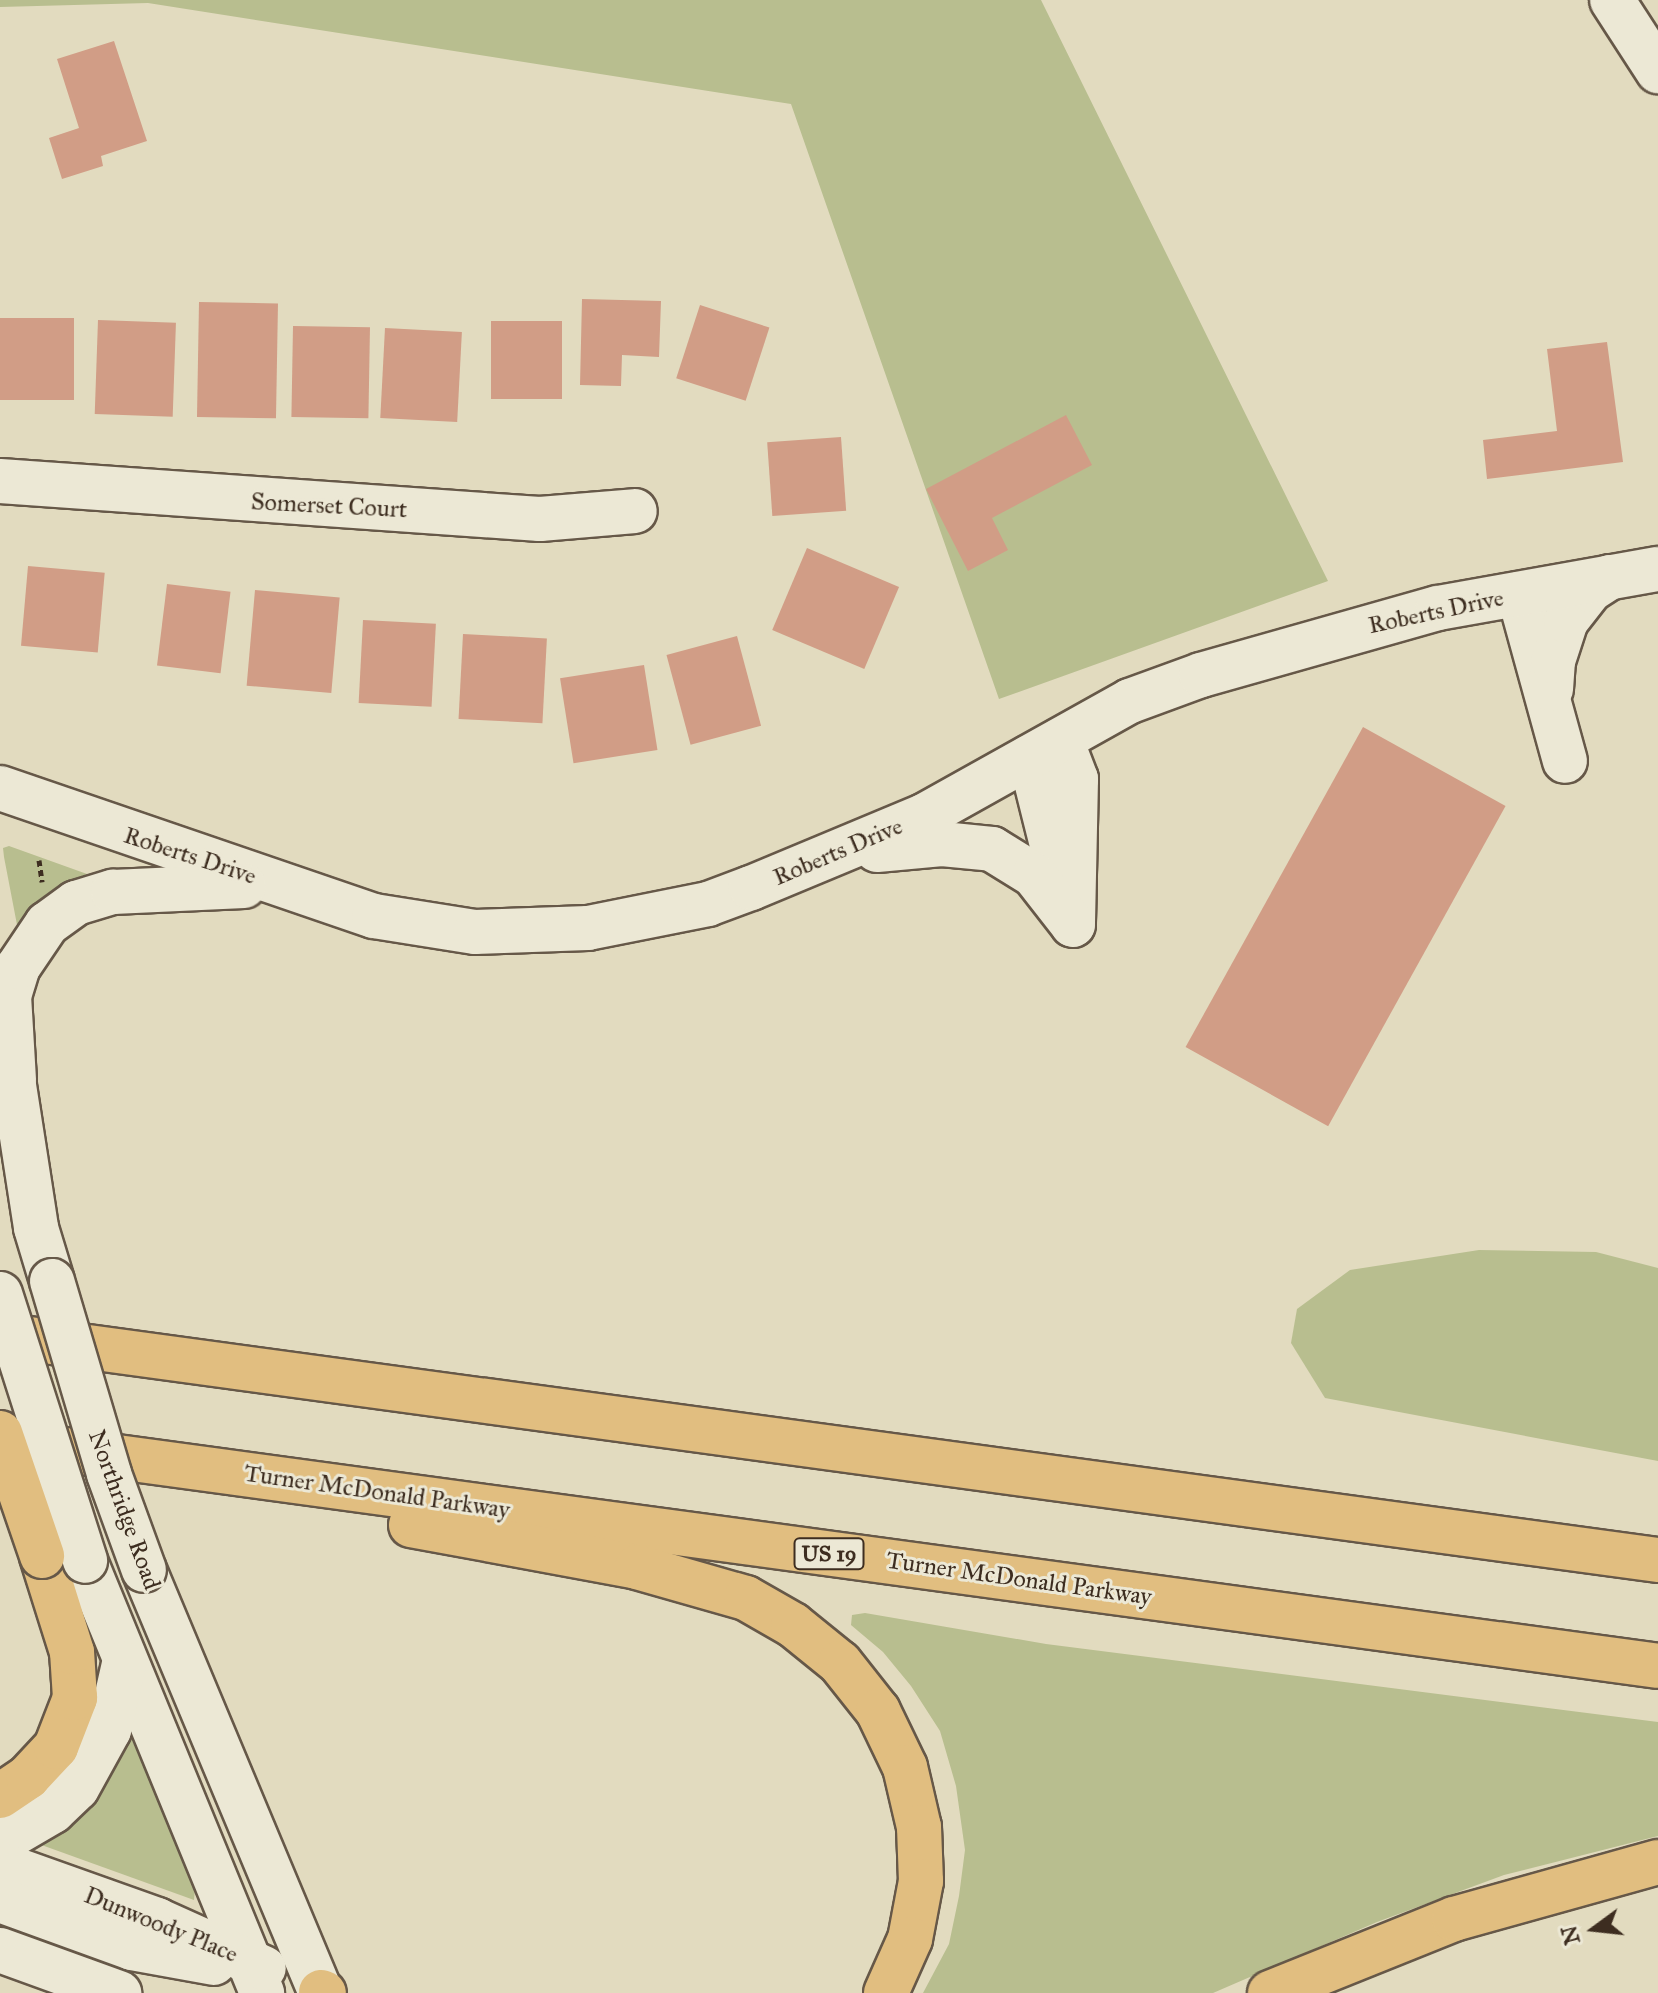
<!DOCTYPE html>
<html>
<head>
<meta charset="utf-8">
<style>
	body { margin:0 }
	#map { position:relative; width:1658px; height:1993px; overflow:hidden; background:#e2dbbf; font-family:"IM FELL Great Primer",serif }
	div>[style] { position:absolute }
	.green>* { inset:0; background:#b8be8f }
	.building>* { inset:0; background:#d19d86; transform-origin:0 0 }
	.path>* { height:5px; margin-top:-2.5px; transform-origin:0; background:repeating-linear-gradient(90deg,#3d2d20 0 6px,transparent 0 10px) }
	.roads { filter:drop-shadow(2px 0 #665848) drop-shadow(-2px 0 #665848) drop-shadow(0 2px #665848) drop-shadow(0 -2px #665848) }
	.minor>* { height:44px; margin:-22px; padding:0 22px; transform-origin:22px; border-radius:22px; background:#ece8d5 }
	.highway>* { height:44px; margin:-22px; padding:0 22px; transform-origin:22px; border-radius:22px; background:#e1be80 }
	.bridges { filter:drop-shadow(2px 0 #665848) drop-shadow(-2px 0 #665848) drop-shadow(0 2px #665848) drop-shadow(0 -2px #665848) }
	.minor-bridge>* { height:44px; margin:-22px; padding:0 22px; transform-origin:22px; border-radius:22px; background:#ece8d5 }
	.highway-bridge>* { height:44px; margin:-22px; padding:0 22px; transform-origin:22px; border-radius:22px; background:#e1be80 }
	span { translate:-50% -50%; white-space:nowrap; text-align:center; line-height:1.15; -webkit-text-stroke:6px #ece8d5; paint-order:stroke }
	.shield-label span { padding:2px 6px; background:#ece8d5; border:2px solid; border-radius:6px; -webkit-text-stroke-width:0 }
	.shield-label { font-size:22px; color:#3d2d20; font-weight:700 }
	.street-label { font-size:24px; color:#3d2d20 }
	.north { position:absolute; left:1554px; top:1889px; width:80px; height:80px; -webkit-text-stroke:6px #ece8d5; paint-order:stroke; rotate:255deg; font-size:22px; font-weight:700; line-height:32px; text-align:center; color:#3d2d20 }
	.north::after { content:''; display:block; margin:auto; width:28px; height:36px; background:#3d2d20; clip-path:polygon(50% 0,100% 100%,50% 72%,0 100%) }
</style>
</head>
<body>
<div id="map">
	<div class="green">
		<i style="clip-path:polygon(0 0,1041px 0,1328px 581px,999px 699px,791px 104px,148px 3px,0 7px)"></i>
		<i style="clip-path:polygon(9px 846px,87px 874px,58px 889px,18px 930px,4px 857px,3px 848px)"></i>
		<i style="clip-path:polygon(1479px 1250px,1596px 1252px,1658px 1268px,1658px 1461px,1325px 1398px,1291px 1343px,1297px 1309px,1350px 1270px)"></i>
		<i style="clip-path:polygon(865px 1613px,1046px 1644px,1658px 1722px,1658px 1836px,1504px 1875px,1377px 1922px,1213px 1993px,923px 1993px,949px 1944px,959px 1896px,965px 1850px,956px 1786px,940px 1731px,911px 1686px,883px 1652px,851px 1625px,852px 1615px)"></i>
		<i style="clip-path:polygon(123px 1736px,131px 1738px,147px 1774px,195px 1889px,194px 1900px,36px 1843px)"></i>
	</div>
	<div class="building">
		<i style="clip-path:polygon(114px 41px,147px 141px,101px 156px,103px 166px,62px 179px,49px 138px,79px 128px,57px 59px)"></i>
		<i style="clip-path:polygon(582px 299px,661px 301px,659px 357px,622px 355px,621px 386px,580px 385px)"></i>
		<i style="left:199px;top:302px;width:79px;height:115px;rotate:1deg"></i>
		<i style="left:700px;top:305px;width:73px;height:77px;rotate:18deg"></i>
		<i style="left:0;top:318px;width:74px;height:82px"></i>
		<i style="left:98px;top:320px;width:78px;height:94px;rotate:2deg"></i>
		<i style="left:491px;top:321px;width:71px;height:78px"></i>
		<i style="left:293px;top:326px;width:77px;height:91px;rotate:1deg"></i>
		<i style="left:385px;top:328px;width:77px;height:90px;rotate:3deg"></i>
		<i style="clip-path:polygon(1607px 342px,1623px 462px,1487px 479px,1483px 440px,1557px 431px,1547px 349px)"></i>
		<i style="clip-path:polygon(1066px 415px,1092px 465px,992px 518px,1008px 550px,968px 571px,926px 489px)"></i>
		<i style="left:841px;top:437px;width:74px;height:74px;rotate:86deg"></i>
		<i style="left:807px;top:548px;width:100px;height:89px;rotate:23deg"></i>
		<i style="left:28px;top:566px;width:77px;height:80px;rotate:5deg"></i>
		<i style="left:167px;top:584px;width:64px;height:82px;rotate:7deg"></i>
		<i style="left:255px;top:590px;width:85px;height:96px;rotate:5deg"></i>
		<i style="left:363px;top:620px;width:73px;height:83px;rotate:3deg"></i>
		<i style="left:463px;top:634px;width:84px;height:85px;rotate:3deg"></i>
		<i style="left:737px;top:636px;width:93px;height:73px;rotate:75deg"></i>
		<i style="left:644px;top:665px;width:86px;height:85px;rotate:81deg"></i>
		<i style="left:1363px;top:727px;width:163px;height:366px;rotate:29deg"></i>
	</div>
	<div class="path">
		<i style="left:39px;top:860px;width:22px;rotate:82deg"></i>
	</div>
	<div class="roads">
		<div class="minor">
			<i style="left:1612px;top:0;width:85px;rotate:57.1deg"></i>
			<i style="left:0;top:481px;width:541px;rotate:4.03deg"></i>
			<i style="left:540px;top:519px;width:95px;rotate:-4.8deg"></i>
			<i style="left:1519px;top:594px;width:173px;rotate:74.6deg"></i>
			<i style="left:1551px;top:689px;width:28px;rotate:-86deg"></i>
			<i style="left:1553px;top:661px;width:42px;rotate:-72deg"></i>
			<i style="left:1566px;top:621px;width:39px;rotate:-52deg"></i>
			<i style="left:1590px;top:590px;width:24px;rotate:-33deg"></i>
			<i style="left:1061px;top:740px;width:42px;rotate:69deg"></i>
			<i style="left:1076px;top:779px;width:146px;rotate:91.2deg"></i>
			<i style="left:1030px;top:757px;width:120px;rotate:76deg"></i>
			<i style="left:0;top:788px;width:395px;rotate:18.9deg"></i>
			<i style="left:374px;top:916px;width:102px;rotate:9deg"></i>
			<i style="left:475px;top:932px;width:113px;rotate:-2deg"></i>
			<i style="left:588px;top:928px;width:122px;rotate:-11.3deg"></i>
			<i style="left:708px;top:904px;width:46px;rotate:-20.4deg"></i>
			<i style="left:751px;top:888px;width:187px;rotate:-22.6deg"></i>
			<i style="left:924px;top:816px;width:236px;rotate:-29.2deg"></i>
			<i style="left:1130px;top:701px;width:76px;rotate:-20.1deg"></i>
			<i style="left:1201px;top:675px;width:246px;rotate:-15.8deg"></i>
			<i style="left:1438px;top:608px;width:223px;rotate:-10.1deg"></i>
			<i style="left:877px;top:850px;width:65px;rotate:-5.3deg"></i>
			<i style="left:942px;top:844px;width:50px;rotate:5.7deg"></i>
			<i style="left:992px;top:849px;width:49px;rotate:31.8deg"></i>
			<i style="left:1034px;top:875px;width:63px;rotate:52deg"></i>
			<i style="left:9px;top:1053px;width:177px;rotate:81.2deg"></i>
			<i style="left:36px;top:1228px;width:55px;rotate:73.2deg"></i>
			<i style="left:14px;top:1080px;width:84px;rotate:-93.4deg"></i>
			<i style="left:9px;top:996px;width:30px;rotate:-73deg"></i>
			<i style="left:18px;top:967px;width:52px;rotate:-56deg"></i>
			<i style="left:47px;top:924px;width:36px;rotate:-36deg"></i>
			<i style="left:76px;top:903px;width:39px;rotate:-17deg"></i>
			<i style="left:113px;top:892px;width:131px;rotate:-2.6deg"></i>
			<i style="left:85px;top:1561px;width:467px;rotate:67.7deg"></i>
			<i style="left:144px;top:1570px;width:459px;rotate:67.3deg"></i>
			<i style="left:0;top:1842px;width:61px;rotate:-30.3deg"></i>
			<i style="left:53px;top:1811px;width:33px;rotate:-44deg"></i>
			<i style="left:77px;top:1788px;width:66px;rotate:-61.1deg"></i>
			<i style="left:109px;top:1730px;width:68px;rotate:-77.2deg"></i>
			<i style="left:0;top:1864px;width:167px;rotate:19.6deg"></i>
			<i style="left:157px;top:1920px;width:117px;rotate:24.2deg"></i>
			<i style="left:0;top:1900px;width:140px;rotate:20deg"></i>
			<i style="left:132px;top:1948px;width:83px;rotate:10.4deg"></i>
			<i style="left:0;top:1950px;width:127px;rotate:19.9deg"></i>
		</div>
		<div class="highway">
			<i style="left:0;top:1335px;width:1673px;rotate:7.73deg"></i>
			<i style="left:14px;top:1443px;width:1659px;rotate:7.72deg"></i>
			<i style="left:411px;top:1525px;width:230px;rotate:10.5deg"></i>
			<i style="left:637px;top:1567px;width:113px;rotate:15.9deg"></i>
			<i style="left:746px;top:1598px;width:54px;rotate:29.9deg"></i>
			<i style="left:793px;top:1625px;width:60px;rotate:39deg"></i>
			<i style="left:840px;top:1663px;width:61px;rotate:51.6deg"></i>
			<i style="left:878px;top:1711px;width:62px;rotate:64.3deg"></i>
			<i style="left:905px;top:1767px;width:62px;rotate:76.9deg"></i>
			<i style="left:919px;top:1827px;width:54px;rotate:87.9deg"></i>
			<i style="left:921px;top:1881px;width:59px;rotate:100.7deg"></i>
			<i style="left:910px;top:1939px;width:59px;rotate:114deg"></i>
			<i style="left:0;top:1796px;width:34px;rotate:-34deg"></i>
			<i style="left:28px;top:1777px;width:41px;rotate:-47deg"></i>
			<i style="left:56px;top:1747px;width:53px;rotate:-68.8deg"></i>
			<i style="left:75px;top:1698px;width:46px;rotate:-93.7deg"></i>
			<i style="left:72px;top:1652px;width:101px;rotate:-107.4deg"></i>
			<i style="left:321px;top:1992px;width:3px;rotate:18deg"></i>
			<i style="left:1270px;top:1993px;width:198px;rotate:-21.9deg"></i>
			<i style="left:1454px;top:1919px;width:212px;rotate:-15.6deg"></i>
		</div>
	</div>
	<div class="bridges">
		<div class="minor-bridge">
			<i style="left:52px;top:1281px;width:201px;rotate:73.5deg"></i>
			<i style="left:109px;top:1474px;width:102px;rotate:70deg"></i>
			<i style="left:0;top:1294px;width:280px;rotate:72.3deg"></i>
		</div>
		<div class="highway-bridge">
			<i style="left:0;top:1433px;width:130px;rotate:71.1deg"></i>
		</div>
	</div>
	<div class="shield-label">
		<span style="left:829px;top:1554px">US 19</span>
	</div>
	<div class="street-label">
		<span style="left:329px;top:506px;rotate:3deg">Somerset Court</span>
		<span style="left:1436px;top:612px;rotate:-12deg">Roberts Drive</span>
		<span style="left:838px;top:852px;rotate:-23deg">Roberts Drive</span>
		<span style="left:190px;top:856px;rotate:18deg">Roberts Drive</span>
		<span style="left:377px;top:1492px;rotate:8deg">Turner McDonald Parkway</span>
		<span style="left:124px;top:1510px;rotate:70deg">Northridge Road</span>
		<span style="left:1019px;top:1579px;rotate:8deg">Turner McDonald Parkway</span>
		<span style="left:161px;top:1925px;rotate:22deg">Dunwoody Place</span>
	</div>
	<div class="north">N</div>
</div>
</body>
</html>
